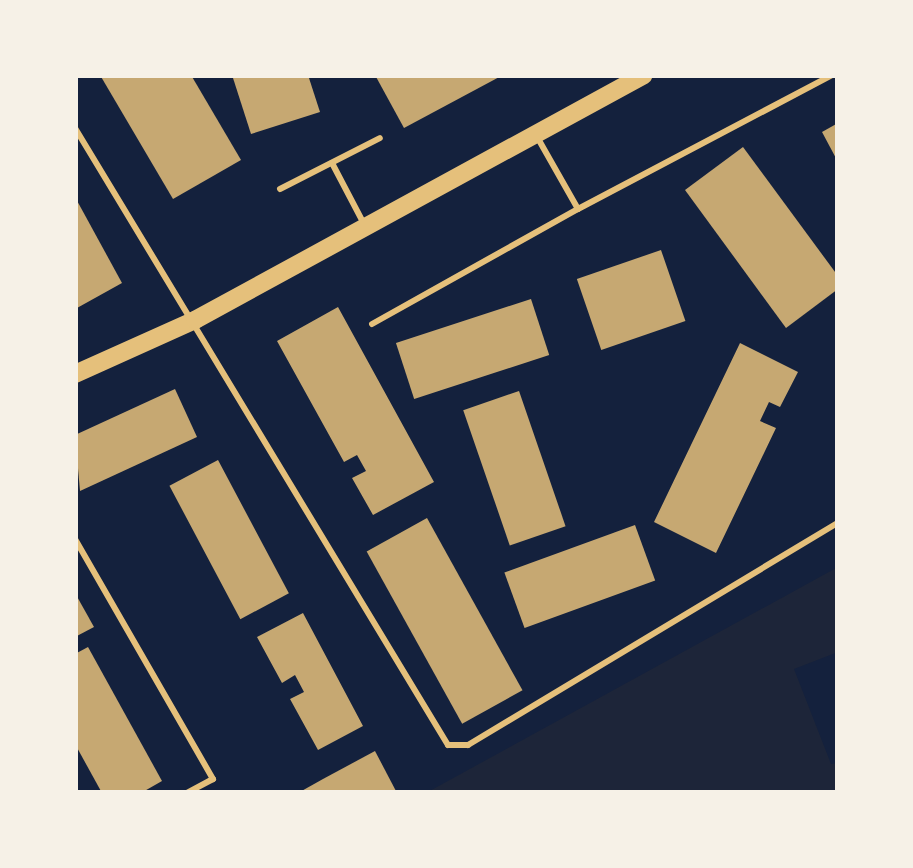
<!DOCTYPE html>
<html>
<head>
<meta charset="utf-8">
<style>
	body { margin:0 }
	#map { position:relative; width:913px; height:868px; overflow:hidden; background:#14213d; font-family:"PT Sans Narrow",sans-serif }
	div>[style] { position:absolute }
	.green>* { inset:0; background:#1d2539 }
	.building>* { inset:0; background:#c6a872; transform-origin:0 0 }
	.service>* { height:6px; margin:-3px; padding:0 3px; transform-origin:3px; border-radius:3px; background:#e5c07b }
	.tertiary>* { height:18px; margin:-9px; padding:0 9px; transform-origin:9px; border-radius:9px; background:#e5c07b }
	span { translate:-50% -50%; white-space:nowrap; text-align:center; line-height:1.15; -webkit-text-stroke:8px #f6f1e7; paint-order:stroke }
	.frame { position:absolute; inset:0; border:78px solid #f6f1e7; pointer-events:none }
</style>
</head>
<body>
<div id="map">
	<div class="green">
		<i style="clip-path:polygon(838px 567px,838px 652px,794px 669px,831px 764px,838px 763px,838px 793px,426px 793px)"></i>
	</div>
	<div class="building">
		<i style="clip-path:polygon(100px 75px,191px 75px,241px 160px,173px 199px)"></i>
		<i style="clip-path:polygon(244px 75px,308px 75px,320px 112px,251px 134px,233px 78px)"></i>
		<i style="clip-path:polygon(375px 75px,503px 75px,404px 128px)"></i>
		<i style="clip-path:polygon(838px 123px,838px 162px,822px 132px)"></i>
		<i style="clip-path:polygon(743px 147px,838px 276px,838px 289px,786px 328px,685px 190px)"></i>
		<i style="clip-path:polygon(75px 197px,122px 283px,77px 308px,75px 305px)"></i>
		<i style="left:661px;top:250px;width:75px;height:89px;rotate:71deg"></i>
		<i style="left:531px;top:299px;width:59px;height:142px;rotate:72deg"></i>
		<i style="clip-path:polygon(338px 307px,434px 482px,373px 515px,352px 478px,366px 471px,357px 455px,344px 462px,277px 341px)"></i>
		<i style="clip-path:polygon(740px 343px,798px 372px,780px 407px,769px 402px,760px 421px,776px 428px,716px 553px,654px 522px)"></i>
		<i style="clip-path:polygon(175px 389px,197px 437px,80px 491px,75px 435px)"></i>
		<i style="left:519px;top:391px;width:143px;height:59px;rotate:71deg"></i>
		<i style="left:218px;top:460px;width:151px;height:55px;rotate:62deg"></i>
		<i style="left:427px;top:518px;width:197px;height:69px;rotate:61deg"></i>
		<i style="left:635px;top:525px;width:59px;height:139px;rotate:70deg"></i>
		<i style="clip-path:polygon(75px 593px,94px 627px,75px 637px)"></i>
		<i style="clip-path:polygon(303px 613px,363px 726px,318px 750px,290px 699px,304px 692px,295px 675px,282px 683px,257px 637px)"></i>
		<i style="clip-path:polygon(88px 647px,162px 781px,141px 793px,102px 793px,75px 744px,75px 654px)"></i>
		<i style="clip-path:polygon(375px 751px,397px 793px,298px 793px,323px 779px)"></i>
	</div>
	<div class="service">
		<i style="left:75px;top:128px;width:721px;rotate:58.85deg"></i>
		<i style="left:448px;top:745px;width:20px"></i>
		<i style="left:468px;top:745px;width:431px;rotate:-31deg"></i>
		<i style="left:332px;top:163px;width:69px;rotate:62.3deg"></i>
		<i style="left:280px;top:189px;width:112px;rotate:-27deg"></i>
		<i style="left:578px;top:209px;width:287px;rotate:-27.8deg"></i>
		<i style="left:372px;top:324px;width:236px;rotate:-29.2deg"></i>
		<i style="left:578px;top:209px;width:85px;rotate:-119.6deg"></i>
		<i style="left:75px;top:539px;width:277px;rotate:60.1deg"></i>
		<i style="left:213px;top:779px;width:30px;rotate:152deg"></i>
	</div>
	<div class="tertiary">
		<i style="left:75px;top:374px;width:132px;rotate:-24.2deg"></i>
		<i style="left:195px;top:320px;width:511px;rotate:-28.62deg"></i>
	</div>
	<div class="frame"></div>
</div>
</body>
</html>
